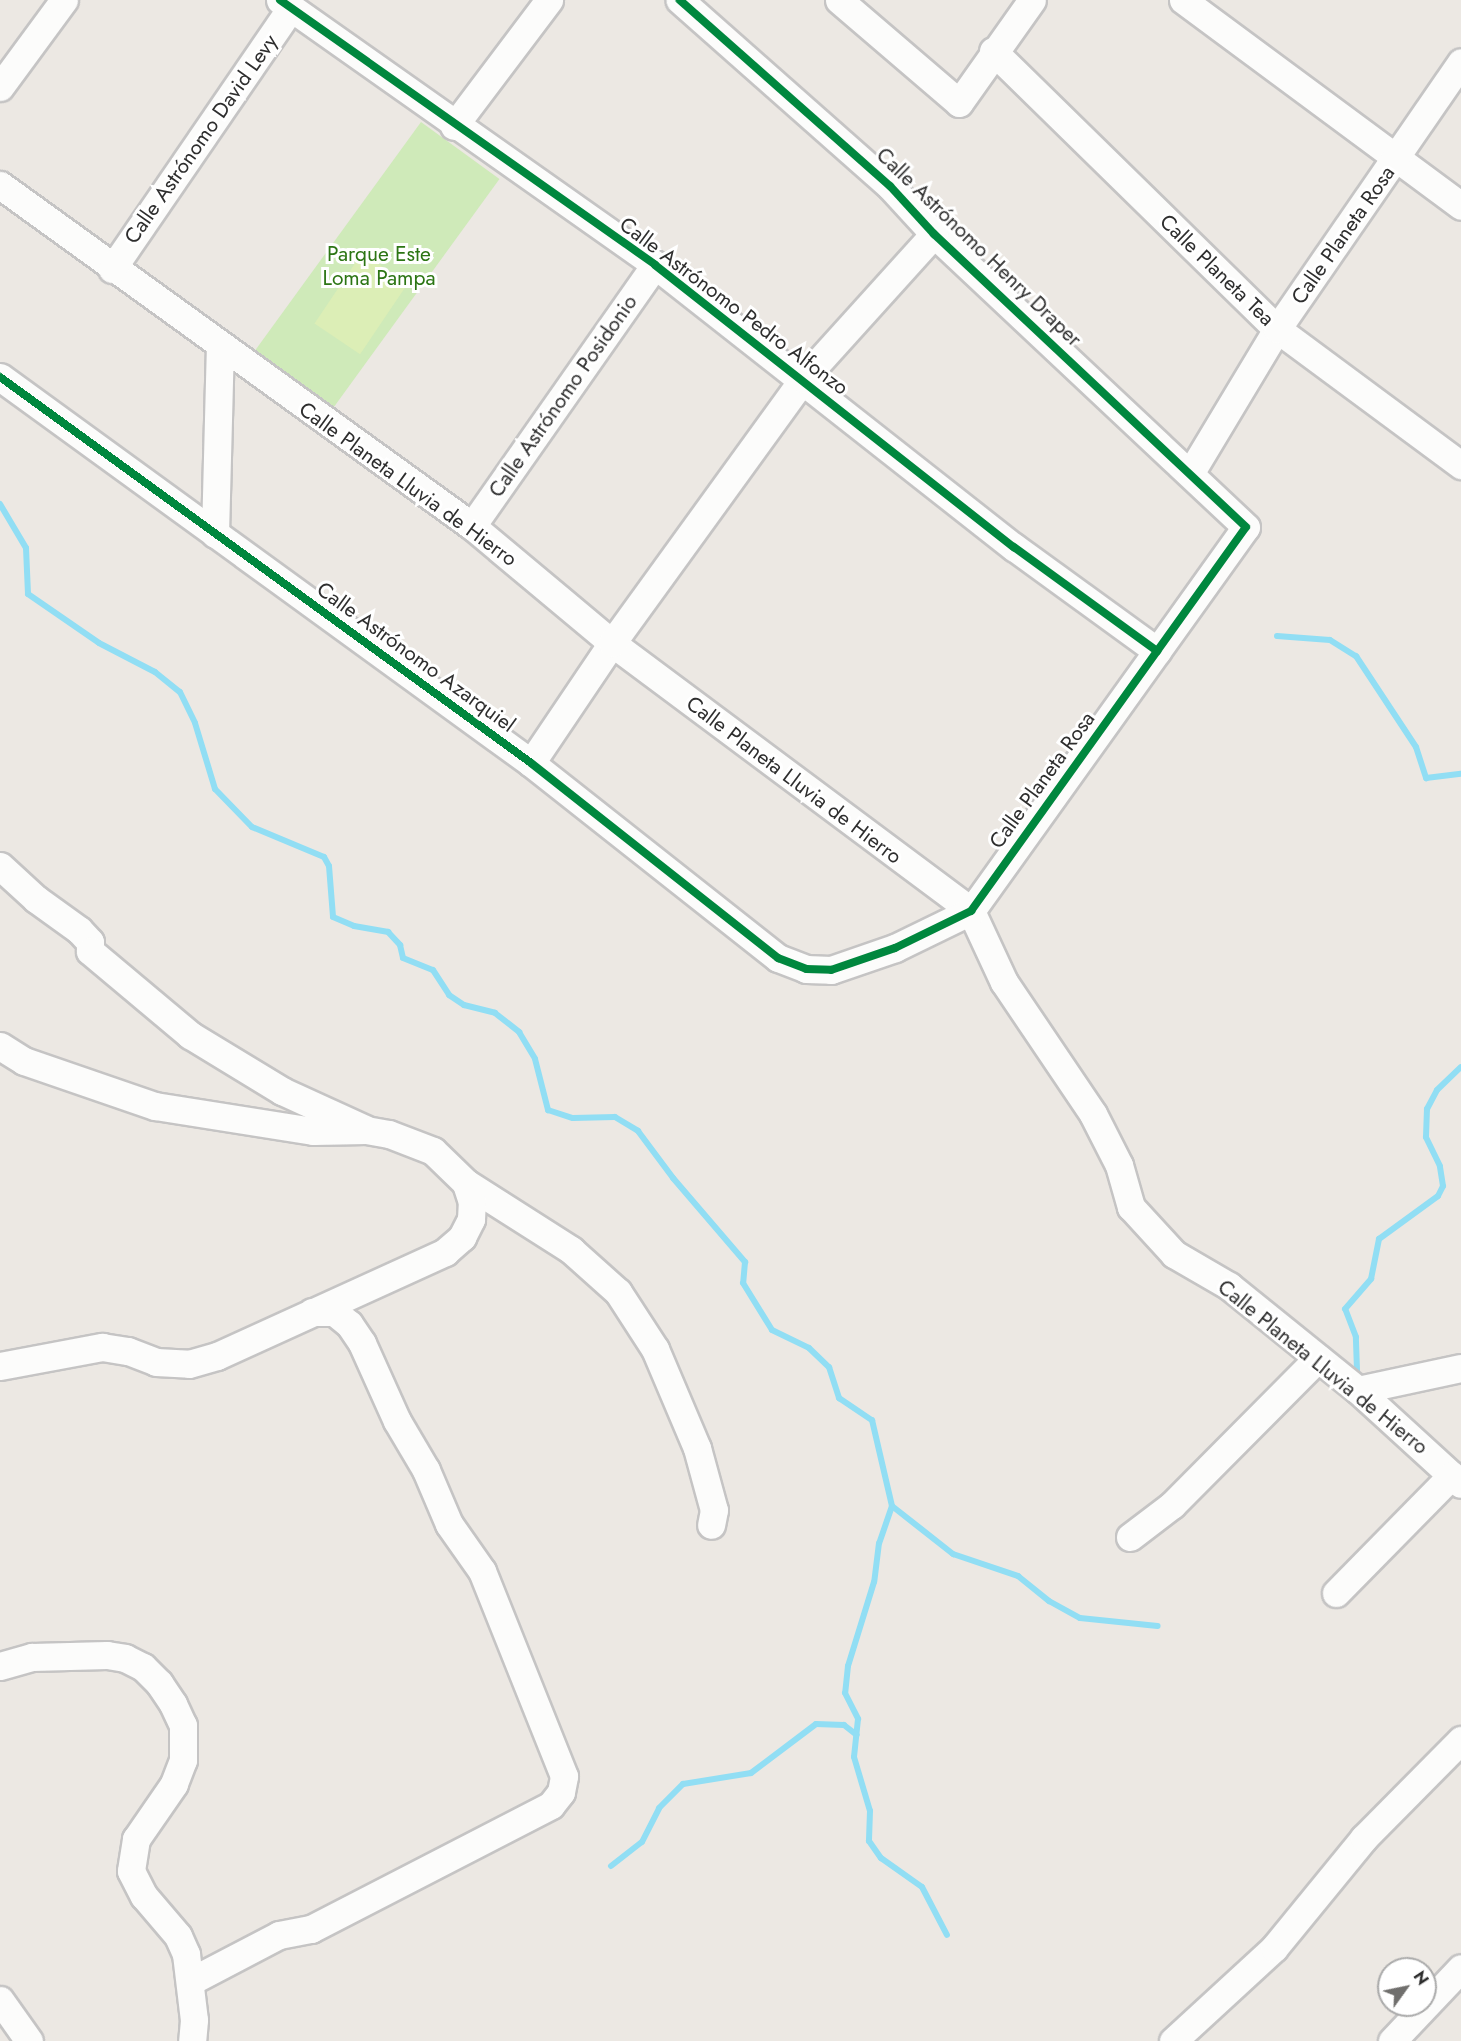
<!DOCTYPE html>
<html>
<head>
<meta charset="utf-8">
<style>
	body { margin:0 }
	#map { position:relative; width:1461px; height:2041px; overflow:hidden; background:#ece8e3; font-family:Jost,sans-serif }
	div>[style] { position:absolute }
	.green>* { inset:0; background:#cfeab9; transform-origin:0 0 }
	.pitch>* { inset:0; background:#dceeb6; transform-origin:0 0 }
	.stream>* { height:6px; margin:-3px; padding:0 3px; transform-origin:3px; border-radius:3px; background:#91def4 }
	.roads { filter:drop-shadow(2px 0 #c5c4c4) drop-shadow(-2px 0 #c5c4c4) drop-shadow(0 2px #c5c4c4) drop-shadow(0 -2px #c5c4c4) }
	.minor>* { height:27px; margin:-13.5px; padding:0 13.5px; transform-origin:13.5px; border-radius:13.5px; background:#fcfcfb }
	.cycleway>* { height:8px; margin:-4px; padding:0 4px; transform-origin:4px; border-radius:4px; background:#00873e }
	span { translate:-50% -50%; white-space:nowrap; text-align:center; line-height:1.15; -webkit-text-stroke:6px #fff; paint-order:stroke }
	.street-label { font-size:21px; color:#2e2e2e }
	.park-label { font-size:21px; color:#2c7514 }
	.north { position:absolute; left:1377px; top:1957px; width:60px; height:60px; box-sizing:border-box; background:#fff; border:2px solid #ababab; border-radius:50%; rotate:57deg; font-size:16px; font-weight:700; line-height:24px; text-align:center; color:#2e2e2e }
	.north::after { content:''; display:block; margin:auto; width:21px; height:27px; background:#706f6d; clip-path:polygon(50% 0,100% 100%,50% 72%,0 100%) }
</style>
</head>
<body>
<div id="map">
	<div class="green">
		<i style="left:421px;top:122px;width:97px;height:282px;rotate:36deg"></i>
	</div>
	<div class="pitch">
		<i style="left:362px;top:253px;width:55px;height:85px;rotate:34deg"></i>
	</div>
	<div class="stream">
		<i style="left:0;top:504px;width:51px;rotate:59.4deg"></i>
		<i style="left:26px;top:548px;width:46px;rotate:87.5deg"></i>
		<i style="left:28px;top:594px;width:86px;rotate:34.6deg"></i>
		<i style="left:99px;top:643px;width:63px;rotate:27.4deg"></i>
		<i style="left:155px;top:672px;width:32px;rotate:39deg"></i>
		<i style="left:180px;top:692px;width:34px;rotate:64deg"></i>
		<i style="left:195px;top:723px;width:69px;rotate:73.1deg"></i>
		<i style="left:215px;top:789px;width:53px;rotate:45.8deg"></i>
		<i style="left:252px;top:827px;width:78px;rotate:22.6deg"></i>
		<i style="left:324px;top:857px;width:10px;rotate:61deg"></i>
		<i style="left:329px;top:866px;width:51px;rotate:85.5deg"></i>
		<i style="left:333px;top:917px;width:23px;rotate:23deg"></i>
		<i style="left:354px;top:926px;width:35px;rotate:10deg"></i>
		<i style="left:388px;top:932px;width:18px;rotate:47deg"></i>
		<i style="left:400px;top:945px;width:13px;rotate:77deg"></i>
		<i style="left:403px;top:958px;width:32px;rotate:22deg"></i>
		<i style="left:433px;top:970px;width:30px;rotate:57deg"></i>
		<i style="left:449px;top:995px;width:18px;rotate:34deg"></i>
		<i style="left:464px;top:1005px;width:32px;rotate:14deg"></i>
		<i style="left:495px;top:1013px;width:31px;rotate:38deg"></i>
		<i style="left:519px;top:1032px;width:31px;rotate:59deg"></i>
		<i style="left:535px;top:1059px;width:53px;rotate:75.7deg"></i>
		<i style="left:548px;top:1110px;width:26px;rotate:18deg"></i>
		<i style="left:573px;top:1118px;width:42px;rotate:-1.4deg"></i>
		<i style="left:615px;top:1117px;width:27px;rotate:31deg"></i>
		<i style="left:638px;top:1131px;width:59px;rotate:53.3deg"></i>
		<i style="left:673px;top:1178px;width:111px;rotate:49.4deg"></i>
		<i style="left:745px;top:1262px;width:21px;rotate:95deg"></i>
		<i style="left:743px;top:1283px;width:55px;rotate:58.3deg"></i>
		<i style="left:772px;top:1330px;width:41px;rotate:25.9deg"></i>
		<i style="left:809px;top:1348px;width:28px;rotate:44deg"></i>
		<i style="left:829px;top:1367px;width:33px;rotate:72deg"></i>
		<i style="left:839px;top:1398px;width:40px;rotate:34deg"></i>
		<i style="left:872px;top:1420px;width:88px;rotate:76.9deg"></i>
		<i style="left:892px;top:1506px;width:39px;rotate:109deg"></i>
		<i style="left:879px;top:1543px;width:39px;rotate:97deg"></i>
		<i style="left:874px;top:1582px;width:88px;rotate:107.2deg"></i>
		<i style="left:848px;top:1666px;width:27px;rotate:96deg"></i>
		<i style="left:845px;top:1693px;width:29px;rotate:63deg"></i>
		<i style="left:858px;top:1719px;width:38px;rotate:96deg"></i>
		<i style="left:854px;top:1757px;width:56px;rotate:73.5deg"></i>
		<i style="left:870px;top:1811px;width:30px;rotate:92deg"></i>
		<i style="left:869px;top:1841px;width:21px;rotate:55deg"></i>
		<i style="left:881px;top:1858px;width:50px;rotate:35.3deg"></i>
		<i style="left:922px;top:1887px;width:54px;rotate:62.5deg"></i>
		<i style="left:1277px;top:636px;width:53px;rotate:4.3deg"></i>
		<i style="left:1330px;top:640px;width:31px;rotate:32deg"></i>
		<i style="left:1356px;top:656px;width:109px;rotate:56.6deg"></i>
		<i style="left:1416px;top:747px;width:33px;rotate:72deg"></i>
		<i style="left:1426px;top:778px;width:35px;rotate:-7deg"></i>
		<i style="left:1357px;top:1370px;width:33px;rotate:-92deg"></i>
		<i style="left:1356px;top:1337px;width:30px;rotate:-111deg"></i>
		<i style="left:1345px;top:1309px;width:40px;rotate:-49deg"></i>
		<i style="left:1371px;top:1279px;width:41px;rotate:-78.7deg"></i>
		<i style="left:1379px;top:1239px;width:73px;rotate:-36.1deg"></i>
		<i style="left:1438px;top:1196px;width:11px;rotate:-63deg"></i>
		<i style="left:1443px;top:1186px;width:20px;rotate:-99deg"></i>
		<i style="left:1440px;top:1166px;width:32px;rotate:-116deg"></i>
		<i style="left:1426px;top:1137px;width:28px;rotate:-88deg"></i>
		<i style="left:1427px;top:1109px;width:21px;rotate:-62deg"></i>
		<i style="left:1437px;top:1090px;width:33px;rotate:-44deg"></i>
		<i style="left:892px;top:1506px;width:78px;rotate:38.2deg"></i>
		<i style="left:953px;top:1554px;width:69px;rotate:18.7deg"></i>
		<i style="left:1018px;top:1576px;width:40px;rotate:39deg"></i>
		<i style="left:1049px;top:1601px;width:35px;rotate:29deg"></i>
		<i style="left:1080px;top:1618px;width:78px;rotate:5.9deg"></i>
		<i style="left:611px;top:1866px;width:39px;rotate:-38deg"></i>
		<i style="left:642px;top:1842px;width:38px;rotate:-63deg"></i>
		<i style="left:659px;top:1808px;width:34px;rotate:-45deg"></i>
		<i style="left:683px;top:1784px;width:69px;rotate:-9.2deg"></i>
		<i style="left:751px;top:1773px;width:81px;rotate:-37deg"></i>
		<i style="left:816px;top:1724px;width:28px;rotate:2deg"></i>
		<i style="left:844px;top:1725px;width:16px;rotate:38deg"></i>
	</div>
	<div class="roads">
		<div class="minor">
			<i style="left:280px;top:0;width:459px;rotate:35.2deg"></i>
			<i style="left:655px;top:265px;width:457px;rotate:38.2deg"></i>
			<i style="left:1014px;top:547px;width:177px;rotate:36deg"></i>
			<i style="left:839px;top:0;width:158px;rotate:40.6deg"></i>
			<i style="left:959px;top:103px;width:126px;rotate:-54.7deg"></i>
			<i style="left:1183px;top:0;width:346px;rotate:36.5deg"></i>
			<i style="left:993px;top:51px;width:397px;rotate:44.4deg"></i>
			<i style="left:1277px;top:329px;width:229px;rotate:36.5deg"></i>
			<i style="left:0;top:87px;width:108px;rotate:-53.7deg"></i>
			<i style="left:454px;top:126px;width:158px;rotate:-53deg"></i>
			<i style="left:0;top:185px;width:582px;rotate:35.85deg"></i>
			<i style="left:472px;top:526px;width:182px;rotate:39.9deg"></i>
			<i style="left:612px;top:643px;width:448px;rotate:36.7deg"></i>
			<i style="left:971px;top:911px;width:78px;rotate:65.1deg"></i>
			<i style="left:1004px;top:982px;width:159px;rotate:56deg"></i>
			<i style="left:1093px;top:1114px;width:57px;rotate:63deg"></i>
			<i style="left:1119px;top:1165px;width:44px;rotate:74.1deg"></i>
			<i style="left:1131px;top:1207px;width:64px;rotate:47.5deg"></i>
			<i style="left:1174px;top:1254px;width:64px;rotate:30.2deg"></i>
			<i style="left:1229px;top:1286px;width:166px;rotate:38.9deg"></i>
			<i style="left:1358px;top:1390px;width:139px;rotate:42.4deg"></i>
			<i style="left:112px;top:269px;width:316px;rotate:-55.6deg"></i>
			<i style="left:0;top:377px;width:656px;rotate:36.01deg"></i>
			<i style="left:531px;top:763px;width:315px;rotate:38.3deg"></i>
			<i style="left:778px;top:958px;width:30px;rotate:21deg"></i>
			<i style="left:806px;top:969px;width:25px;rotate:2deg"></i>
			<i style="left:831px;top:970px;width:68px;rotate:-19deg"></i>
			<i style="left:895px;top:948px;width:85px;rotate:-26deg"></i>
			<i style="left:971px;top:911px;width:472px;rotate:-54.4deg"></i>
			<i style="left:1246px;top:527px;width:428px;rotate:-136.8deg"></i>
			<i style="left:934px;top:234px;width:65px;rotate:-132.5deg"></i>
			<i style="left:890px;top:186px;width:281px;rotate:-138.5deg"></i>
			<i style="left:1191px;top:472px;width:167px;rotate:-59deg"></i>
			<i style="left:1277px;top:329px;width:324px;rotate:-55.4deg"></i>
			<i style="left:472px;top:526px;width:319px;rotate:-55deg"></i>
			<i style="left:215px;top:534px;width:187px;rotate:-88.5deg"></i>
			<i style="left:531px;top:763px;width:145px;rotate:-56deg"></i>
			<i style="left:612px;top:643px;width:326px;rotate:-54.1deg"></i>
			<i style="left:803px;top:379px;width:195px;rotate:-47.9deg"></i>
			<i style="left:0;top:866px;width:49px;rotate:42.5deg"></i>
			<i style="left:36px;top:899px;width:53px;rotate:35.8deg"></i>
			<i style="left:79px;top:930px;width:16px;rotate:47deg"></i>
			<i style="left:90px;top:942px;width:9px;rotate:90deg"></i>
			<i style="left:90px;top:951px;width:131px;rotate:40deg"></i>
			<i style="left:190px;top:1035px;width:108px;rotate:31.3deg"></i>
			<i style="left:282px;top:1091px;width:91px;rotate:24.6deg"></i>
			<i style="left:0;top:1046px;width:28px;rotate:32deg"></i>
			<i style="left:24px;top:1061px;width:139px;rotate:19deg"></i>
			<i style="left:155px;top:1106px;width:160px;rotate:9deg"></i>
			<i style="left:313px;top:1131px;width:53px;rotate:-1.1deg"></i>
			<i style="left:366px;top:1130px;width:23px;rotate:10deg"></i>
			<i style="left:389px;top:1134px;width:47px;rotate:21.1deg"></i>
			<i style="left:433px;top:1151px;width:46px;rotate:44.1deg"></i>
			<i style="left:466px;top:1183px;width:125px;rotate:32.5deg"></i>
			<i style="left:571px;top:1250px;width:63px;rotate:41.8deg"></i>
			<i style="left:618px;top:1292px;width:68px;rotate:57deg"></i>
			<i style="left:655px;top:1349px;width:108px;rotate:67deg"></i>
			<i style="left:697px;top:1448px;width:64px;rotate:74.7deg"></i>
			<i style="left:714px;top:1510px;width:15px;rotate:101deg"></i>
			<i style="left:0;top:1366px;width:104px;rotate:-10.6deg"></i>
			<i style="left:102px;top:1347px;width:26px;rotate:9deg"></i>
			<i style="left:128px;top:1351px;width:30px;rotate:21deg"></i>
			<i style="left:156px;top:1362px;width:33px;rotate:3deg"></i>
			<i style="left:189px;top:1364px;width:29px;rotate:-16deg"></i>
			<i style="left:217px;top:1356px;width:251px;rotate:-24.5deg"></i>
			<i style="left:445px;top:1252px;width:23px;rotate:-41deg"></i>
			<i style="left:462px;top:1237px;width:20px;rotate:-63deg"></i>
			<i style="left:471px;top:1219px;width:17px;rotate:-87deg"></i>
			<i style="left:472px;top:1202px;width:20px;rotate:-108deg"></i>
			<i style="left:1358px;top:1390px;width:105px;rotate:-12.1deg"></i>
			<i style="left:1130px;top:1537px;width:53px;rotate:-37.3deg"></i>
			<i style="left:1172px;top:1505px;width:207px;rotate:-45.2deg"></i>
			<i style="left:1336px;top:1593px;width:165px;rotate:-45.5deg"></i>
			<i style="left:0;top:1666px;width:33px;rotate:-16deg"></i>
			<i style="left:32px;top:1657px;width:75px;rotate:-1.5deg"></i>
			<i style="left:107px;top:1655px;width:18px;rotate:9deg"></i>
			<i style="left:125px;top:1658px;width:20px;rotate:27deg"></i>
			<i style="left:143px;top:1667px;width:23px;rotate:45deg"></i>
			<i style="left:159px;top:1683px;width:25px;rotate:56deg"></i>
			<i style="left:173px;top:1704px;width:23px;rotate:65deg"></i>
			<i style="left:183px;top:1725px;width:35px;rotate:90deg"></i>
			<i style="left:183px;top:1760px;width:26px;rotate:111deg"></i>
			<i style="left:174px;top:1784px;width:67px;rotate:124.6deg"></i>
			<i style="left:136px;top:1839px;width:32px;rotate:99deg"></i>
			<i style="left:131px;top:1871px;width:28px;rotate:63deg"></i>
			<i style="left:144px;top:1896px;width:52px;rotate:49.6deg"></i>
			<i style="left:178px;top:1936px;width:20px;rotate:66deg"></i>
			<i style="left:186px;top:1954px;width:66px;rotate:83.1deg"></i>
			<i style="left:194px;top:2020px;width:21px;rotate:95deg"></i>
			<i style="left:191px;top:1981px;width:99px;rotate:-27.6deg"></i>
			<i style="left:279px;top:1935px;width:33px;rotate:-11deg"></i>
			<i style="left:311px;top:1929px;width:270px;rotate:-27.3deg"></i>
			<i style="left:551px;top:1805px;width:16px;rotate:-52deg"></i>
			<i style="left:561px;top:1792px;width:16px;rotate:-79deg"></i>
			<i style="left:564px;top:1776px;width:221px;rotate:-111.8deg"></i>
			<i style="left:482px;top:1571px;width:57px;rotate:-125.1deg"></i>
			<i style="left:449px;top:1524px;width:59px;rotate:-113.1deg"></i>
			<i style="left:426px;top:1470px;width:57px;rotate:-120.6deg"></i>
			<i style="left:397px;top:1421px;width:85px;rotate:-114.2deg"></i>
			<i style="left:362px;top:1343px;width:23px;rotate:-124deg"></i>
			<i style="left:349px;top:1324px;width:19px;rotate:-141deg"></i>
			<i style="left:334px;top:1312px;width:22px;rotate:180deg"></i>
			<i style="left:0;top:2000px;width:50px;rotate:54.7deg"></i>
			<i style="left:1173px;top:2041px;width:137px;rotate:-42.6deg"></i>
			<i style="left:1274px;top:1948px;width:142px;rotate:-50.7deg"></i>
			<i style="left:1364px;top:1838px;width:138px;rotate:-45.3deg"></i>
			<i style="left:1392px;top:2041px;width:100px;rotate:-46.6deg"></i>
		</div>
	</div>
	<div class="cycleway">
		<i style="left:280px;top:0;width:459px;rotate:35.2deg"></i>
		<i style="left:655px;top:265px;width:457px;rotate:38.2deg"></i>
		<i style="left:1014px;top:547px;width:177px;rotate:36deg"></i>
		<i style="left:0;top:377px;width:656px;rotate:36.01deg"></i>
		<i style="left:531px;top:763px;width:315px;rotate:38.3deg"></i>
		<i style="left:778px;top:958px;width:30px;rotate:21deg"></i>
		<i style="left:806px;top:969px;width:25px;rotate:2deg"></i>
		<i style="left:831px;top:970px;width:68px;rotate:-19deg"></i>
		<i style="left:895px;top:948px;width:85px;rotate:-26deg"></i>
		<i style="left:971px;top:911px;width:472px;rotate:-54.4deg"></i>
		<i style="left:1246px;top:527px;width:428px;rotate:-136.8deg"></i>
		<i style="left:934px;top:234px;width:65px;rotate:-132.5deg"></i>
		<i style="left:890px;top:186px;width:281px;rotate:-138.5deg"></i>
	</div>
	<div class="street-label">
		<span style="left:201px;top:139px;rotate:-55deg">Calle Astrónomo David Levy</span>
		<span style="left:1343px;top:235px;rotate:-55deg">Calle Planeta Rosa</span>
		<span style="left:979px;top:247px;rotate:44deg">Calle Astrónomo Henry Draper</span>
		<span style="left:1217px;top:270px;rotate:44deg">Calle Planeta Tea</span>
		<span style="left:734px;top:306px;rotate:37deg">Calle Astrónomo Pedro Alfonzo</span>
		<span style="left:563px;top:396px;rotate:-55deg">Calle Astrónomo Posidonio</span>
		<span style="left:408px;top:484px;rotate:36deg">Calle Planeta Lluvia de Hierro</span>
		<span style="left:416px;top:657px;rotate:36deg">Calle Astrónomo Azarquiel</span>
		<span style="left:794px;top:780px;rotate:37deg">Calle Planeta Lluvia de Hierro</span>
		<span style="left:1042px;top:780px;rotate:-54deg">Calle Planeta Rosa</span>
		<span style="left:1323px;top:1367px;rotate:39deg">Calle Planeta Lluvia de Hierro</span>
	</div>
	<div class="park-label">
		<span style="left:379px;top:266px">Parque Este<br>Loma Pampa</span>
	</div>
	<div class="north">N</div>
</div>
</body>
</html>
